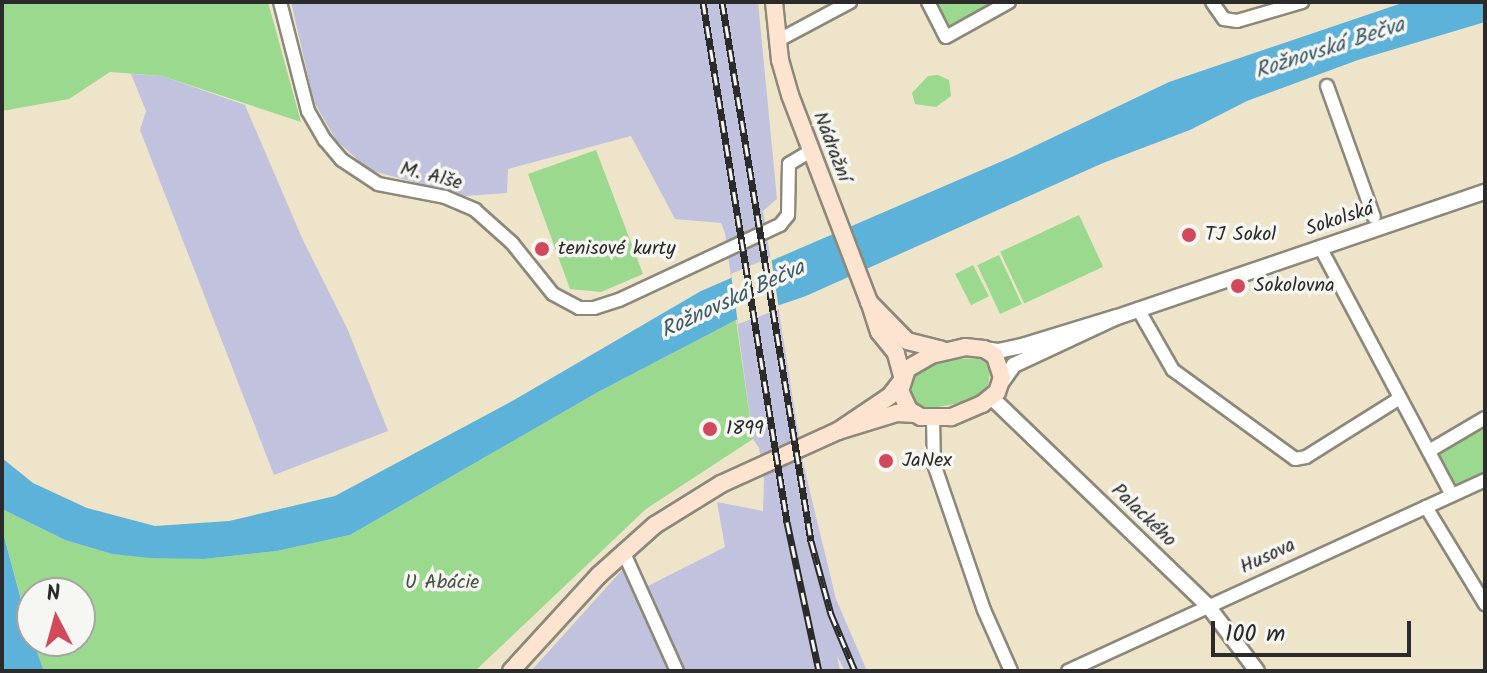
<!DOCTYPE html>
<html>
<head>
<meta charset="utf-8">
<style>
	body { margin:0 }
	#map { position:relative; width:1487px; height:673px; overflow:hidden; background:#eee4ca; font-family:Kalam,sans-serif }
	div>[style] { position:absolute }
	.industrial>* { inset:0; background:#c1c2dd }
	.green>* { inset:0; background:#9ad98e; transform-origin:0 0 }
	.water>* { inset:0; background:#5db2d9 }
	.pier>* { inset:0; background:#eee4ca }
	.roads { filter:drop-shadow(2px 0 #8c887a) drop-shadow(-2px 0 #8c887a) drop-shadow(0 2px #8c887a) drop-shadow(0 -2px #8c887a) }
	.minor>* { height:12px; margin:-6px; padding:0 6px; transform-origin:6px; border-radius:6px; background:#fff }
	.tertiary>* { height:14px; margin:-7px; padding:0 7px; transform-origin:7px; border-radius:7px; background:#fff }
	.secondary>* { height:16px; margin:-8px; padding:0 8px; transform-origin:8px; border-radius:8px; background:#fde4d1 }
	.rail>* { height:7px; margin-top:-3.5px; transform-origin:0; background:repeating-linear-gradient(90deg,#f6f6f2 0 12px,#2b2b2b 0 24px); box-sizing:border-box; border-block:2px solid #2b2b2b }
	.dots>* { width:22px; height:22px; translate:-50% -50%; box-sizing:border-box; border:4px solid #f6f6f2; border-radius:50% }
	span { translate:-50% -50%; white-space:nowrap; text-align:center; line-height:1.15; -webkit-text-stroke:7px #f6f6f2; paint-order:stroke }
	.street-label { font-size:20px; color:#2b2b2b }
	.poi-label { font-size:20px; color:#2b2b2b }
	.left { translate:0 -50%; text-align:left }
	.park-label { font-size:20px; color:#475644 }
	.water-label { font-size:22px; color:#3c5a68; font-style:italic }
	.frame { position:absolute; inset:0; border:4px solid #2b2b2b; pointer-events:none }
	.north { position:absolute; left:16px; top:577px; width:80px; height:80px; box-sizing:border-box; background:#f6f6f2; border:2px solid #a5a5a2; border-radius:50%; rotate:354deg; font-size:22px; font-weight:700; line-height:32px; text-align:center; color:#2b2b2b }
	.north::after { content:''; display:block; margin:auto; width:28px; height:36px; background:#d1495b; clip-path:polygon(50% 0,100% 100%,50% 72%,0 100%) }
	.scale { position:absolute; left:1211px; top:621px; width:200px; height:36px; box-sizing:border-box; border:4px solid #2b2b2b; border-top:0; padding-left:10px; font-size:24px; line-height:28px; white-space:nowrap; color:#2b2b2b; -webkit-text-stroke:6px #f6f6f2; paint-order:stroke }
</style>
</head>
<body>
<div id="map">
	<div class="industrial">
		<i style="clip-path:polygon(291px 2px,758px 2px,777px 199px,763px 211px,803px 463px,836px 599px,867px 671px,845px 671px,837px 656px,840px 671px,531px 671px,622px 570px,627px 571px,636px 592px,725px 547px,717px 502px,763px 511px,764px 480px,759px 448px,753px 439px,725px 233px,721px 223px,675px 219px,631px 136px,508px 169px,507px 193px,466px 196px,369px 170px,336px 140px,314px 102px)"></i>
		<i style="clip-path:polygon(131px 74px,162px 76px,245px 105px,302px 238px,347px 328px,388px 431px,274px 475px,140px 130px,146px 111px)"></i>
	</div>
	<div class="green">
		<i style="clip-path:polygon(2px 2px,268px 2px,301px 122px,162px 76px,110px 72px,69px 99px,2px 111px)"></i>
		<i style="clip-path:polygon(932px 2px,1002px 2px,948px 32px)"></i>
		<i style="clip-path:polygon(938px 75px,949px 80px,951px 96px,936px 107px,915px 104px,912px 93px,928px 76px)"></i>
		<i style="clip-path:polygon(596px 150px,643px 274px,601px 292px,570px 289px,528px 174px)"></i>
		<i style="left:1079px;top:215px;width:57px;height:87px;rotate:65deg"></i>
		<i style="left:999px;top:255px;width:54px;height:24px;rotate:65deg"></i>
		<i style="left:973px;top:265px;width:35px;height:20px;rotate:63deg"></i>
		<i style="clip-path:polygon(736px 320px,753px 439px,646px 509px,475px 671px,44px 671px,33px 641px,80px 641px,80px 593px,32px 593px,32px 639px,2px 529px,2px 509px,65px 540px,112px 554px,204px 559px,277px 551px,350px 535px,598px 392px)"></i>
		<i style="clip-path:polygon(977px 358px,986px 363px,990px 372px,988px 385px,977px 395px,960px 403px,933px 408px,919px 406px,912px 398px,912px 380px,922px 370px,946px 360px)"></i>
		<i style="clip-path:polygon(1485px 418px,1485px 480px,1452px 495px,1429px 451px)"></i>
	</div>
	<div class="water">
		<i style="clip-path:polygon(1405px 2px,1485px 2px,1485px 22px,1358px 60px,1247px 101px,1190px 130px,1103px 163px,806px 296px,736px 320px,598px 392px,350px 535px,277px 551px,204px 559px,151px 558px,112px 554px,65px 540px,2px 509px,2px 458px,33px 483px,87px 508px,155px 526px,229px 521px,335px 496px,514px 400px,701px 291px,1014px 156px,1169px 82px)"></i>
		<i style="clip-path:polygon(2px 529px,30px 633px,44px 671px,2px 671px)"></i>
	</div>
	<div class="pier">
		<i style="clip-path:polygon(771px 257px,779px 309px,738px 324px,731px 274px)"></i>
	</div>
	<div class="roads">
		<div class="minor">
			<i style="left:280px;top:2px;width:113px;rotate:75.6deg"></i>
			<i style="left:308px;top:111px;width:34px;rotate:60deg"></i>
			<i style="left:325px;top:140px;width:26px;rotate:50deg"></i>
			<i style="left:342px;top:160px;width:43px;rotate:33.7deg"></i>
			<i style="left:378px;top:184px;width:68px;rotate:11deg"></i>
			<i style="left:445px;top:197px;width:33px;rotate:23deg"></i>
			<i style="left:475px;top:210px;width:50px;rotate:41.7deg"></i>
			<i style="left:512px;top:243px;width:65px;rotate:51.2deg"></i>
			<i style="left:553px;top:294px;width:30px;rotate:28deg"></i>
			<i style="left:579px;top:308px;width:15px"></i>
			<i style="left:594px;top:308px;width:26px;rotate:-18deg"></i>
			<i style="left:619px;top:300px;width:178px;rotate:-25deg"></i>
			<i style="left:780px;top:225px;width:13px;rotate:-51deg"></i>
			<i style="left:788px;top:215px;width:51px;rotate:-88.9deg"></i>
			<i style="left:789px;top:164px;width:27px;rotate:-31deg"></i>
			<i style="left:928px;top:2px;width:39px;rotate:63deg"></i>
			<i style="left:946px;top:37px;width:72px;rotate:-29.1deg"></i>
			<i style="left:1212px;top:2px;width:21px;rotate:55deg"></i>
			<i style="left:1224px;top:19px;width:13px;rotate:9deg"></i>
			<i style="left:1237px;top:21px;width:68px;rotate:-16.3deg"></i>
			<i style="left:777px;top:41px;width:83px;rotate:-28.1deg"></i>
			<i style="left:1327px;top:86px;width:139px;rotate:70.3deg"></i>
			<i style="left:1320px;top:247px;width:281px;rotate:62deg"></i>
			<i style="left:1138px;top:309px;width:70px;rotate:60.2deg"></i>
			<i style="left:1173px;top:370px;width:151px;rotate:36.1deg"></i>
			<i style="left:1295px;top:459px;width:11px;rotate:-10deg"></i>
			<i style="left:1306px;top:457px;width:111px;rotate:-32.1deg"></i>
			<i style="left:933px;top:418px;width:46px;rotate:88.8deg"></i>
			<i style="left:934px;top:464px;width:154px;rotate:71.1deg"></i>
			<i style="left:984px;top:610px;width:67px;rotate:66.1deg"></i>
			<i style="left:1429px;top:451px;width:65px;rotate:-30.5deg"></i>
			<i style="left:1426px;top:507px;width:114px;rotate:58.7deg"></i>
			<i style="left:623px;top:551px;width:132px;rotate:65.8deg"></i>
			<i style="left:1068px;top:671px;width:459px;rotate:-24.6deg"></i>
		</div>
		<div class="tertiary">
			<i style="left:1117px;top:317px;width:389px;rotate:-18.8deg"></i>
			<i style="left:984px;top:349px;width:14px;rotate:8deg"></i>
			<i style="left:998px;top:351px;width:25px;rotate:-12deg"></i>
			<i style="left:1022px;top:346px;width:99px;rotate:-17deg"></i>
			<i style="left:1117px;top:317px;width:114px;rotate:155deg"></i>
			<i style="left:1014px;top:365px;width:22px;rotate:126deg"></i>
			<i style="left:991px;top:397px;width:301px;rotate:43.9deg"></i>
			<i style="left:1208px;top:606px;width:81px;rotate:53deg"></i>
		</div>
		<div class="secondary">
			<i style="left:774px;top:2px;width:58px;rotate:84.1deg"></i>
			<i style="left:780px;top:60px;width:36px;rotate:74deg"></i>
			<i style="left:790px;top:95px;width:222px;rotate:69.1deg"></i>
			<i style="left:965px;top:347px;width:19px;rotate:6deg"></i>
			<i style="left:984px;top:349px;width:13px;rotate:32deg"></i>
			<i style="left:995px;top:356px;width:22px;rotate:72deg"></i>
			<i style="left:1002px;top:377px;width:16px;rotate:108deg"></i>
			<i style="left:997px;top:392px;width:19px;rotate:141deg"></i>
			<i style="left:982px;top:404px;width:34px;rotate:157deg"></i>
			<i style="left:951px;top:417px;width:30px;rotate:180deg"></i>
			<i style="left:921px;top:417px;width:14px;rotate:-150deg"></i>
			<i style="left:909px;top:410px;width:21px;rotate:-115deg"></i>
			<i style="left:900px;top:391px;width:23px;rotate:-72deg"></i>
			<i style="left:907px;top:369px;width:28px;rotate:-30deg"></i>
			<i style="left:931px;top:355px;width:35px;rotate:-13deg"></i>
			<i style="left:902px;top:376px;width:24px;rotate:-105deg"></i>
			<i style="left:896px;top:353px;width:27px;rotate:-129deg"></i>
			<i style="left:879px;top:332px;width:32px;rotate:-108deg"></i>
			<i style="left:869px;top:302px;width:54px;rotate:45.7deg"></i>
			<i style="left:907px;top:341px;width:36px;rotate:14deg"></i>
			<i style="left:900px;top:383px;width:16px;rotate:128deg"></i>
			<i style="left:890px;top:396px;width:63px;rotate:146.1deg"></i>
			<i style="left:838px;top:431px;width:62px;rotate:-17deg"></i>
			<i style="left:897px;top:413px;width:18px;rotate:3deg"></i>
			<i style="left:511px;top:671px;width:130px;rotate:-47.5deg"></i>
			<i style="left:599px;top:575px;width:75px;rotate:-41.8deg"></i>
			<i style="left:655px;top:525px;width:78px;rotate:-31.8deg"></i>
			<i style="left:721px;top:484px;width:128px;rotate:-24.4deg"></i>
		</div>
	</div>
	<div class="rail">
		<i style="left:703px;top:2px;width:527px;rotate:80.82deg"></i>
		<i style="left:787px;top:522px;width:152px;rotate:77.9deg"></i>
		<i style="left:722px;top:2px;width:546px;rotate:80.62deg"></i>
		<i style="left:811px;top:541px;width:76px;rotate:74.7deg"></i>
		<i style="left:831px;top:614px;width:62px;rotate:67.2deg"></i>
	</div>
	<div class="dots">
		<i style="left:1189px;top:235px;background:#d1495b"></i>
		<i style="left:542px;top:249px;background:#d1495b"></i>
		<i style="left:1238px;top:286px;background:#d1495b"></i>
		<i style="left:710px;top:429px;background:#d1495b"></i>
		<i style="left:886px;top:461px;background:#d1495b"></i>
	</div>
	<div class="street-label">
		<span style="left:831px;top:147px;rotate:69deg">Nádražní</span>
		<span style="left:431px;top:177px;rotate:14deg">M. Alše</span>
		<span style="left:1340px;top:220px;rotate:-18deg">Sokolská</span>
		<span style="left:1143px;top:516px;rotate:44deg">Palackého</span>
		<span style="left:1268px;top:557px;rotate:-25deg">Husova</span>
	</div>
	<div class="poi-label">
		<span class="left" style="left:1205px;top:235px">TJ Sokol</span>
		<span class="left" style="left:558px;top:249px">tenisové kurty</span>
		<span class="left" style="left:1254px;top:286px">Sokolovna</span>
		<span class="left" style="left:726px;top:429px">1899</span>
		<span class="left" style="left:902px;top:461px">JaNex</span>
	</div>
	<div class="park-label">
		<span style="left:442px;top:583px">U Abácie</span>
	</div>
	<div class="water-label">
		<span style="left:1330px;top:49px;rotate:-18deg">Rožnovská Bečva</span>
		<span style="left:733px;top:300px;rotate:-25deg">Rožnovská Bečva</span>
	</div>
	<div class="frame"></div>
	<div class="north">N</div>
	<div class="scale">100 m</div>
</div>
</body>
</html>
